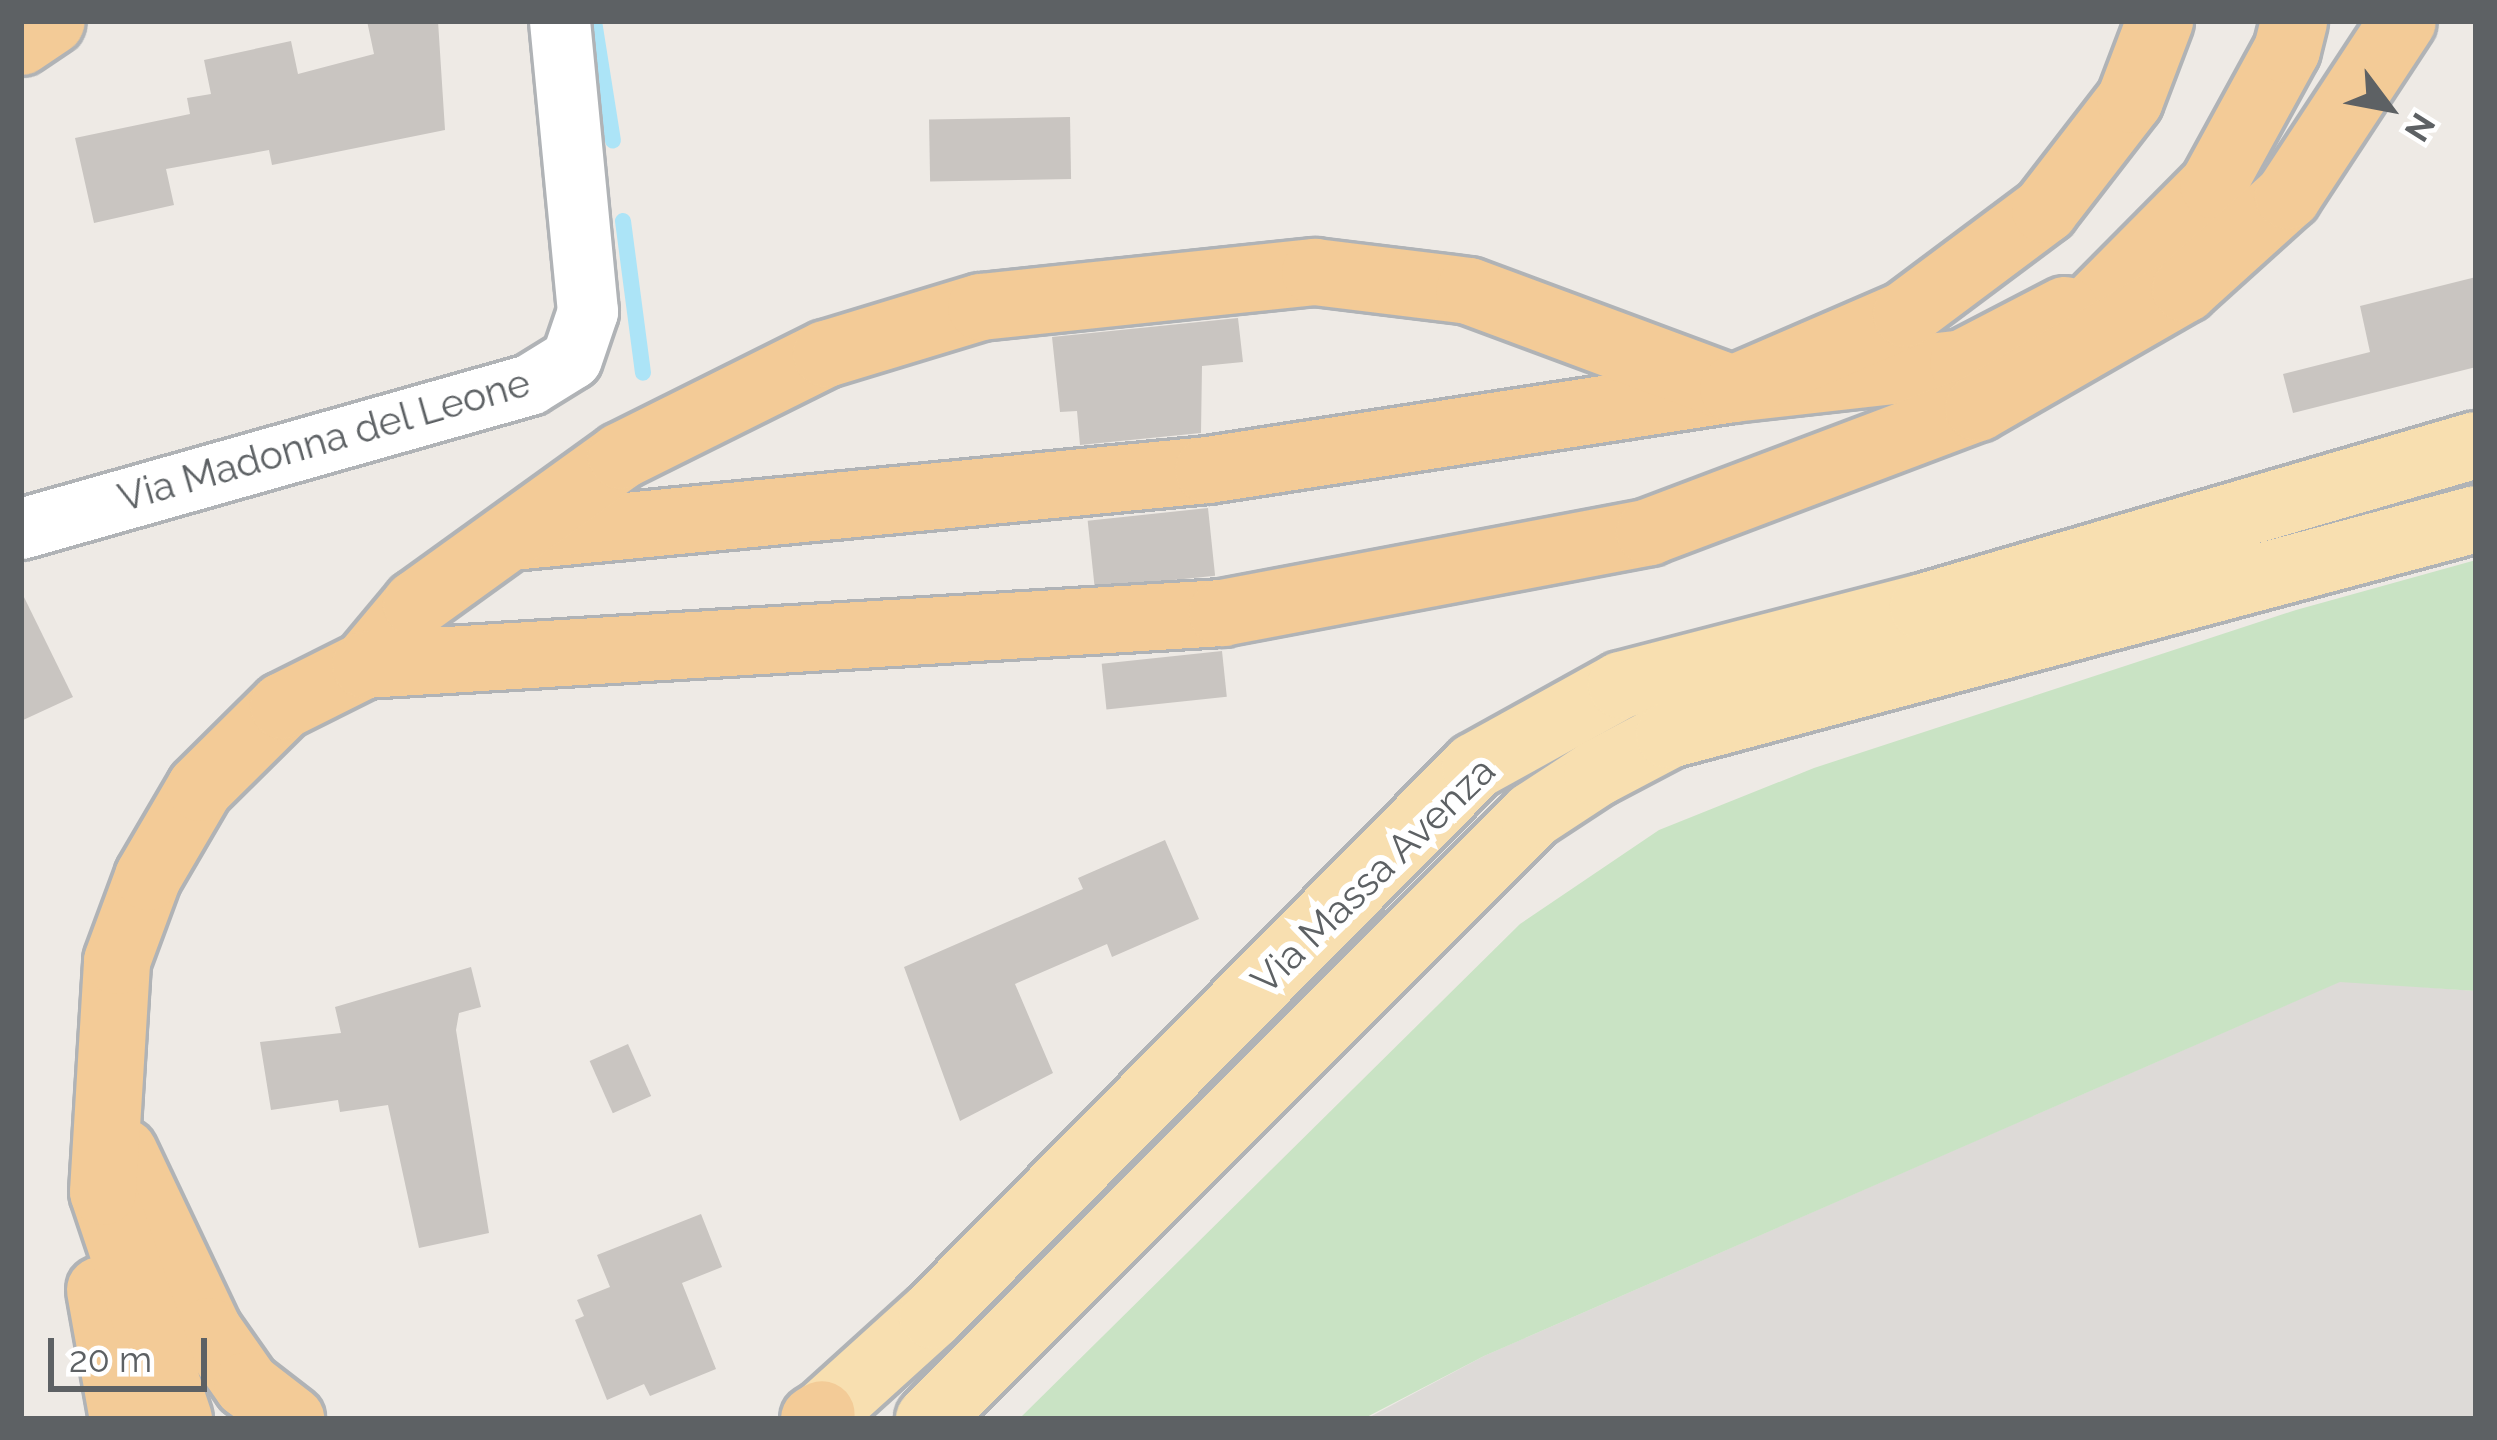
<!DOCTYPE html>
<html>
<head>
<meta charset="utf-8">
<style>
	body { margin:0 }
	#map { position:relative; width:2497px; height:1440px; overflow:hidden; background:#eeeae5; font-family:Raleway,sans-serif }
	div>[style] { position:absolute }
	.industrial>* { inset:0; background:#dddad7 }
	.green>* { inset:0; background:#c9e3c4 }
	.stream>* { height:16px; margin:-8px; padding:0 8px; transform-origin:8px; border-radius:8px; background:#ace4f7 }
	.building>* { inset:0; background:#c9c5c1; transform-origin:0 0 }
	.roads { filter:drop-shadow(3px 0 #b0b3b6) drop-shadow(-3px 0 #b0b3b6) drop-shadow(0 3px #b0b3b6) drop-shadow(0 -3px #b0b3b6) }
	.minor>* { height:60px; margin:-30px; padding:0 30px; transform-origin:30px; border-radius:30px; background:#fff }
	.major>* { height:66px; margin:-33px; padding:0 33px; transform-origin:33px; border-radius:33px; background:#f8dfb0 }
	.highway>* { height:66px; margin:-33px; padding:0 33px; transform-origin:33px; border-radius:33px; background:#f3cb97 }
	span { translate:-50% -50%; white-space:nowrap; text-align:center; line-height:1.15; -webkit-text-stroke:12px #fff; paint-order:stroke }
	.street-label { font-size:39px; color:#5d6164 }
	.frame { position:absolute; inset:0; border:24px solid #5d6164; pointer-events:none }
	.north { position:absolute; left:2329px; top:48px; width:120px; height:120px; -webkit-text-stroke:9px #fff; paint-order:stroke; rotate:122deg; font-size:33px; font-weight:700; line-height:48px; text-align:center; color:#5d6164 }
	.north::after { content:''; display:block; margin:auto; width:42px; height:54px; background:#5d6164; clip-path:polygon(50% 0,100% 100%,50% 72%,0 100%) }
	.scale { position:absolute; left:48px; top:1338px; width:159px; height:54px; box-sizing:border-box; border:6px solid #5d6164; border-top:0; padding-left:15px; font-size:36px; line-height:42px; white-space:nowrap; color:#5d6164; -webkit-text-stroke:9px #fff; paint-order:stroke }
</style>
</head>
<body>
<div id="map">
	<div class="industrial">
		<i style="clip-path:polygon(2341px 981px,2476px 991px,2476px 1419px,1366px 1419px,1484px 1356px)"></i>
	</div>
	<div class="green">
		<i style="clip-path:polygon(2476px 560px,2476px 991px,2340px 982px,1484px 1356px,1363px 1419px,1019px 1419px,1520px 924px,1659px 830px,1814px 768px,2296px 610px)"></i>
	</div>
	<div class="stream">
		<i style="left:594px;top:21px;width:121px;rotate:81deg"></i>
		<i style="left:623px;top:221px;width:153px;rotate:82.5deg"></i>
	</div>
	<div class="building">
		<i style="clip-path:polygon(367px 21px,438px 21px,445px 130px,272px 165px,269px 150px,166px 169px,174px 205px,94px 223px,75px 138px,190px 114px,187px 98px,211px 94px,204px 60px,291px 41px,298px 74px,374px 54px)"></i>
		<i style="left:1070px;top:117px;width:62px;height:141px;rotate:89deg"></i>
		<i style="clip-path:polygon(2476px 277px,2476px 367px,2293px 413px,2283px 374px,2370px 352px,2360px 306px)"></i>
		<i style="clip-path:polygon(1238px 318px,1243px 362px,1202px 366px,1201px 433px,1080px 445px,1077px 411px,1060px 412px,1052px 337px)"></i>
		<i style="left:1208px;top:508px;width:68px;height:121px;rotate:84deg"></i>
		<i style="clip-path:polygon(21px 591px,73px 697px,21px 721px)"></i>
		<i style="left:1222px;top:651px;width:46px;height:121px;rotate:84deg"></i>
		<i style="clip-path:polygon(1165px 840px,1199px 919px,1112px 957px,1107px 944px,1015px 984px,1053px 1073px,960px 1121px,904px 967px,1083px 889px,1078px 878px)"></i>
		<i style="clip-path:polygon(471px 967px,481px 1007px,459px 1013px,456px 1030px,489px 1233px,419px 1248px,388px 1105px,340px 1112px,338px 1100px,271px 1110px,260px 1042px,341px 1033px,335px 1007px)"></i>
		<i style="left:628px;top:1044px;width:57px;height:42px;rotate:66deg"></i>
		<i style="clip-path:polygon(701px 1214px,722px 1267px,682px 1283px,716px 1369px,650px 1396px,644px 1384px,607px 1400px,575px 1320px,584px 1316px,577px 1300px,610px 1287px,597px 1255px)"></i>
	</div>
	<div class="roads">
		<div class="minor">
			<i style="left:21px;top:529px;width:529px;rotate:-15.8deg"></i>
			<i style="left:530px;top:385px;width:49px;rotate:-31.8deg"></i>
			<i style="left:572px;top:359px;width:50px;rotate:-71.2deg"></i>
			<i style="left:588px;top:312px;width:292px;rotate:-95.5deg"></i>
		</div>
		<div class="major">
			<i style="left:817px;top:1419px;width:155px;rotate:-42.1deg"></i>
			<i style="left:932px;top:1315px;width:772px;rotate:-45.31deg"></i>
			<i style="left:1475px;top:766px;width:167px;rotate:-29deg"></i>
			<i style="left:1621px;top:685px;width:312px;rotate:-14.5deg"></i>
			<i style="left:1923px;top:607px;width:576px;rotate:-16.33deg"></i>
			<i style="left:929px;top:1419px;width:854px;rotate:-45deg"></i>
			<i style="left:1533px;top:815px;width:77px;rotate:-33.3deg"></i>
			<i style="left:1597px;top:773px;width:81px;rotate:-27.8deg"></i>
			<i style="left:1669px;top:735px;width:835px;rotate:-14.98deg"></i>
		</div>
		<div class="highway">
			<i style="left:21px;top:42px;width:37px;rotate:-34deg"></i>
			<i style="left:2072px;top:327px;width:200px;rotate:-45.2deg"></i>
			<i style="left:2213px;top:185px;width:154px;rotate:-61.3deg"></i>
			<i style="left:2287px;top:50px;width:30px;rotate:-76deg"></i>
			<i style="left:512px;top:537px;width:699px;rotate:-5.5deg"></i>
			<i style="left:1208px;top:470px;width:531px;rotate:-8.77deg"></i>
			<i style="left:1733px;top:389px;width:231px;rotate:-6.4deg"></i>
			<i style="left:1963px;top:363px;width:115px;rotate:-27.5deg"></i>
			<i style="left:365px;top:665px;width:80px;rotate:-50.1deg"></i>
			<i style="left:416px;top:604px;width:253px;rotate:-35.8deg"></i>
			<i style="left:621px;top:456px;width:229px;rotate:-26.5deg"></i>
			<i style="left:826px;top:354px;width:162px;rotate:-16.9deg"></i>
			<i style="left:981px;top:307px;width:336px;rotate:-6deg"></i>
			<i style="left:1315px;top:272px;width:155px;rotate:7deg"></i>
			<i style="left:1469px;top:291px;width:282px;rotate:20.4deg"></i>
			<i style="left:1733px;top:389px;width:189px;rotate:-23.4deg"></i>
			<i style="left:1906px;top:314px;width:174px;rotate:-36.8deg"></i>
			<i style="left:2045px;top:210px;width:139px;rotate:-52.3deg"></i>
			<i style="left:2130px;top:100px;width:85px;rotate:-69.2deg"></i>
			<i style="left:124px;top:1152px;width:198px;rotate:64.6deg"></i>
			<i style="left:209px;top:1331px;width:66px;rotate:54.9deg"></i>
			<i style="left:247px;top:1385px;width:56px;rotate:37.7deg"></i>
			<i style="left:100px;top:1290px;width:131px;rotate:79.9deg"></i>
			<i style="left:179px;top:1419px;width:239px;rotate:-108.5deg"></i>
			<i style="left:103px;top:1192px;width:231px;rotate:-86.5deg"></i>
			<i style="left:117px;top:961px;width:90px;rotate:-69.7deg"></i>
			<i style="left:148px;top:877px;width:103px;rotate:-59.7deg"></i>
			<i style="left:200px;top:788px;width:117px;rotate:-44.7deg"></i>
			<i style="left:283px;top:706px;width:92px;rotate:-26.6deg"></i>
			<i style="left:365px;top:665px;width:859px;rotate:-3.47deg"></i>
			<i style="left:1222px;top:613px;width:435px;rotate:-10.7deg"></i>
			<i style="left:1649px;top:532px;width:352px;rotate:-20.7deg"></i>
			<i style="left:1978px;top:408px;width:239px;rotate:-29.9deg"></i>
			<i style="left:2185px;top:289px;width:139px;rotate:-42.1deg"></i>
			<i style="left:2288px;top:196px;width:209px;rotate:-56.7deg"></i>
			<i style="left:814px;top:1419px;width:9px;rotate:-32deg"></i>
		</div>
	</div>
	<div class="street-label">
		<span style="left:324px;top:440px;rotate:-16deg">Via Madonna del Leone</span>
		<span style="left:1373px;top:875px;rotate:-44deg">Via Massa Avenza</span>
	</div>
	<div class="frame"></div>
	<div class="north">N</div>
	<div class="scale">20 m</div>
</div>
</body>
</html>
